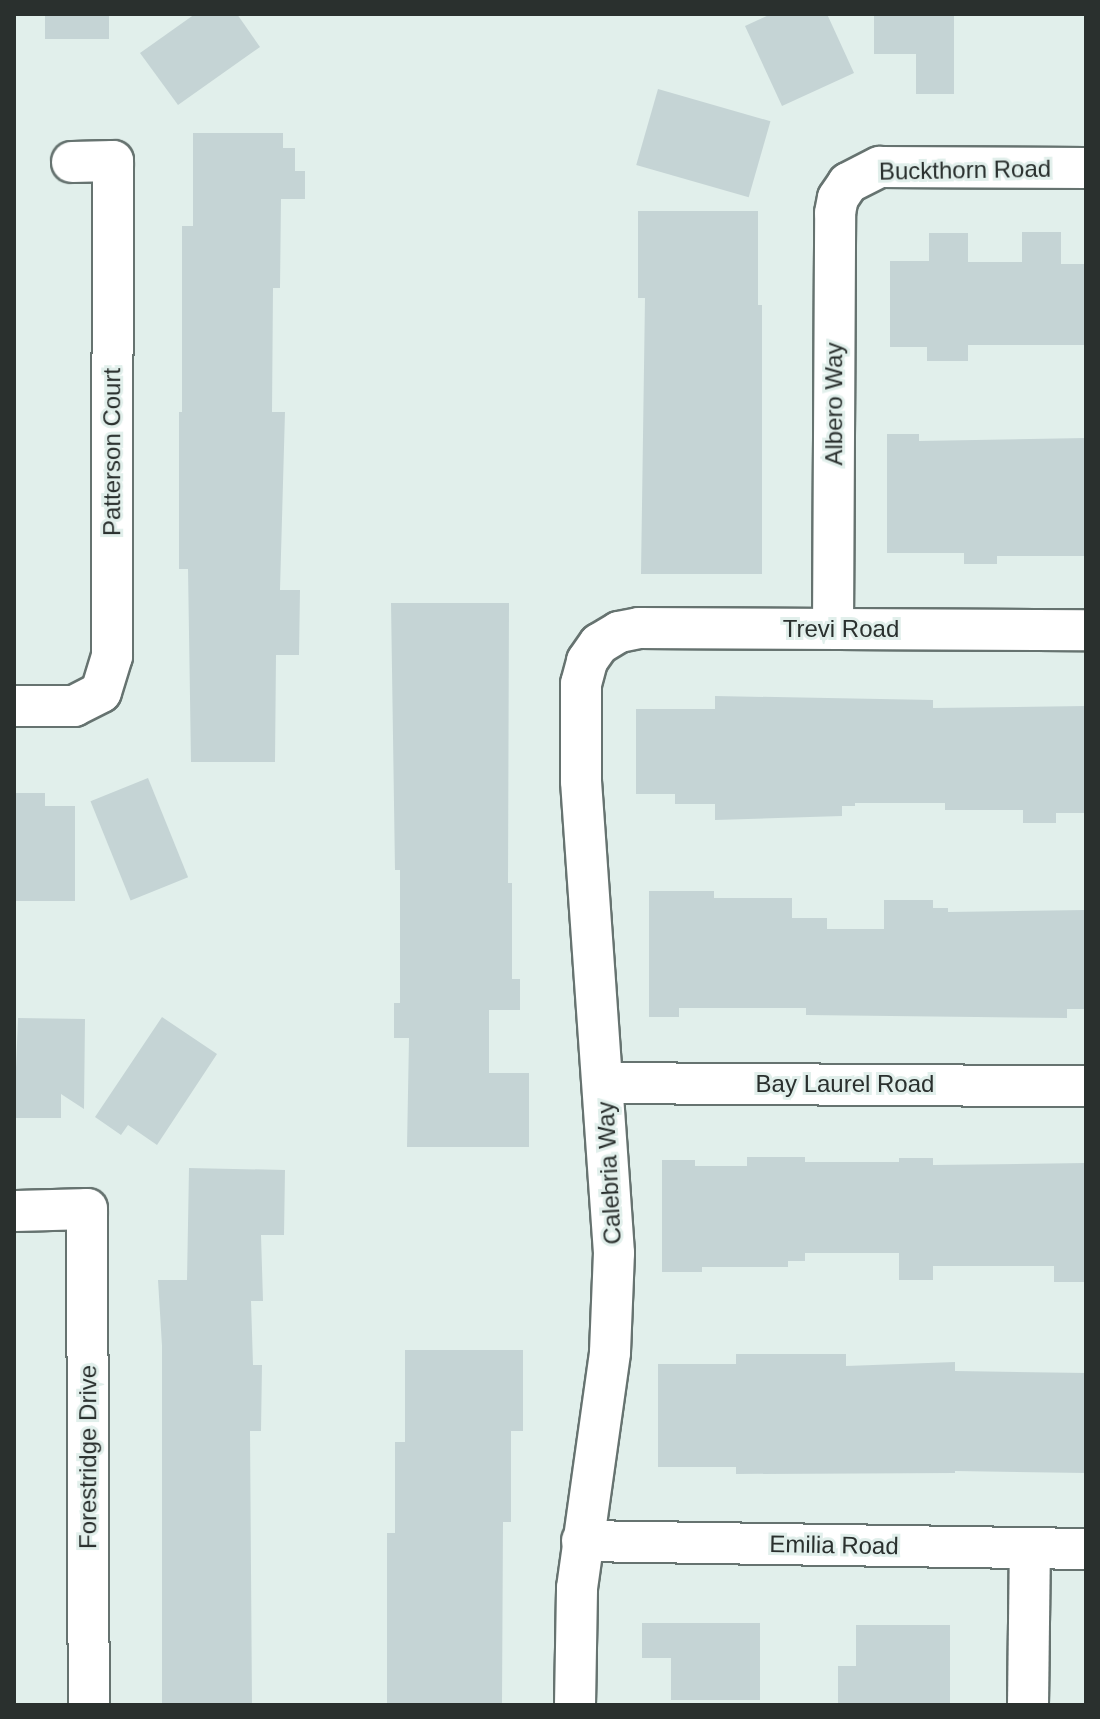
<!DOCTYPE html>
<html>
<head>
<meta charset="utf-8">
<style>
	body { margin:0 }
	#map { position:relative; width:1100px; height:1719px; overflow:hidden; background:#e1efeb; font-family:Helvetica,sans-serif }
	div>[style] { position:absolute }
	.building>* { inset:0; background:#c5d4d5; transform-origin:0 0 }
	.roads { filter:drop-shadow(2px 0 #667370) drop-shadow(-2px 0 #667370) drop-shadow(0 2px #667370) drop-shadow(0 -2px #667370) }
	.street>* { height:40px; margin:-20px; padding:0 20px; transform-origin:20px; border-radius:20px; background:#fff }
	span { translate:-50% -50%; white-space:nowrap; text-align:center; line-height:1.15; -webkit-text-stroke:6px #e1efeb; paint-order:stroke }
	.street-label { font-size:24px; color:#2a302e }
	.frame { position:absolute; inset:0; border:16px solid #2a302e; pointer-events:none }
</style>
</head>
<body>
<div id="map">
	<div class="building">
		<i style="left:45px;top:14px;width:64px;height:25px"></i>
		<i style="clip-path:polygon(195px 14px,237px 14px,260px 47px,178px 105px,140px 53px)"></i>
		<i style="clip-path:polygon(771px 14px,827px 14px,854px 73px,782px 106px,745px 26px)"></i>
		<i style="clip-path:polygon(874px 14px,954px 14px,954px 94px,916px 94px,916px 54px,874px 54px)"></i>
		<i style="left:658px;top:89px;width:117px;height:79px;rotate:16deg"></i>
		<i style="clip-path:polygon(193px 133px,283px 133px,283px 148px,295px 148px,295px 171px,305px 171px,305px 199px,281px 199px,280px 288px,273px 288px,272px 412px,285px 412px,280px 590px,300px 590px,299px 655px,276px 655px,275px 762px,191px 762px,188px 569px,179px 569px,179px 412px,182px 412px,182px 226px,193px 226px)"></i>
		<i style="clip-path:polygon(638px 211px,758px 211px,758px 305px,762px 305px,762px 574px,641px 574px,645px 298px,638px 298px)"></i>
		<i style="clip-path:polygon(1022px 232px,1061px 232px,1061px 264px,1086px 264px,1086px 345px,968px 345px,968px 361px,927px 361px,927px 347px,890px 347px,890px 261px,929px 261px,929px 233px,968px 233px,968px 262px,1022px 262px)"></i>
		<i style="clip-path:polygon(887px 434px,919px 434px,919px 441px,1086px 438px,1086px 556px,997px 556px,997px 564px,964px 564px,964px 553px,887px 553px)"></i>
		<i style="clip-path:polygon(391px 603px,509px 603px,508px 883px,512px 883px,512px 979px,520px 979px,520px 1010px,489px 1010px,489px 1073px,529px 1073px,529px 1147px,407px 1147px,409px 1038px,394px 1038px,394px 1003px,400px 1003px,400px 870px,395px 870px)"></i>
		<i style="clip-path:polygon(715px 696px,933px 700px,933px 708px,1086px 706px,1086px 813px,1056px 813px,1056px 823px,1023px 823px,1023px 810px,945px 810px,945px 803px,855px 803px,855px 806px,842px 806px,842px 816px,715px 820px,715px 804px,675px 804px,675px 794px,636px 794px,636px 709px,715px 709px)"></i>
		<i style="left:148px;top:778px;width:107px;height:62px;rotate:68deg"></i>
		<i style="clip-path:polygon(14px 793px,45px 793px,45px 806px,75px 806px,75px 901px,14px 901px)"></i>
		<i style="clip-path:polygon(649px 891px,714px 891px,714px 898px,792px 898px,792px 918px,827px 918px,827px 929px,884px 929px,884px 900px,933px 900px,933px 908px,948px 908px,948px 912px,1086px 910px,1086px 1009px,1067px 1009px,1067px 1018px,806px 1015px,806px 1008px,679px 1008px,679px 1017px,649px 1017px)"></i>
		<i style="clip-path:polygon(162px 1017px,217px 1054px,157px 1145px,128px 1125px,121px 1135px,95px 1117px)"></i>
		<i style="clip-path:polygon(18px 1018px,85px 1019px,84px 1109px,61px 1094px,61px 1118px,14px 1118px)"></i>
		<i style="clip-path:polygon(747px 1157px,805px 1157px,805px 1162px,899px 1162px,899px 1158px,933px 1158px,933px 1165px,1086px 1163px,1086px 1282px,1054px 1282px,1054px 1266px,933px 1266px,933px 1280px,899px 1280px,899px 1253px,805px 1253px,805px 1261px,788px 1261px,788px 1267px,702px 1267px,702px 1272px,662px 1272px,662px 1160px,695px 1160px,695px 1166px,747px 1166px)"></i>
		<i style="clip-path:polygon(189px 1168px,285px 1170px,284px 1235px,261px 1235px,263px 1301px,251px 1301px,253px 1365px,262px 1365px,261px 1431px,250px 1431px,252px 1705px,162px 1705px,162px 1346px,158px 1280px,187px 1280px)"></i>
		<i style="clip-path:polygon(405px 1350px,523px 1350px,523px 1431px,511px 1431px,511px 1522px,503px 1522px,502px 1705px,387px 1705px,387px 1533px,395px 1533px,395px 1442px,405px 1442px)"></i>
		<i style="clip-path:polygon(736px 1354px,846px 1354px,846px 1366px,955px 1362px,955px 1371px,1086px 1373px,1086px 1473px,955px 1471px,955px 1473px,736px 1474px,736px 1467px,658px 1467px,658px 1364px,736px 1364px)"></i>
		<i style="clip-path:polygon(642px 1623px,760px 1623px,760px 1700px,671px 1700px,671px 1658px,642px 1658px)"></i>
		<i style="clip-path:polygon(856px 1625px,950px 1625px,950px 1705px,838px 1705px,838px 1666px,856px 1666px)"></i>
	</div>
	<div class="roads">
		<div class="street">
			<i style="left:833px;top:628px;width:415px;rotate:-89.7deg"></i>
			<i style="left:835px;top:213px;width:15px;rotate:-79deg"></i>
			<i style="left:838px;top:198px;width:18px;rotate:-56deg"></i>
			<i style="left:848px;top:183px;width:36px;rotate:-27deg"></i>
			<i style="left:880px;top:167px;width:206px;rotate:0.3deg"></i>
			<i style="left:14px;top:706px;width:60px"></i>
			<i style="left:74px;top:706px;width:30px;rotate:-27deg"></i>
			<i style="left:101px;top:692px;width:38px;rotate:-73deg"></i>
			<i style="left:112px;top:656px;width:495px;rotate:-89.9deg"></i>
			<i style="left:113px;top:161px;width:41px;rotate:178.6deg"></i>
			<i style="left:604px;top:1083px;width:482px;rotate:0.4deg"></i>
			<i style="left:14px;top:1211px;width:73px;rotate:-1.6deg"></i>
			<i style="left:87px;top:1209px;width:496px;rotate:89.8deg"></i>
			<i style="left:582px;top:1541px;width:504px;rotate:0.91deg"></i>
			<i style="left:575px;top:1705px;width:117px;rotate:-89deg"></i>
			<i style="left:577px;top:1588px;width:238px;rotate:-82deg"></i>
			<i style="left:610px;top:1352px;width:99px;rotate:-87.7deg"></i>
			<i style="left:614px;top:1253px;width:473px;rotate:-94deg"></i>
			<i style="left:581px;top:781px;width:97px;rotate:-90deg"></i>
			<i style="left:581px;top:684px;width:24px;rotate:-75deg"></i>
			<i style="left:587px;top:661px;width:21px;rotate:-55deg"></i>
			<i style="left:599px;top:644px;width:23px;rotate:-31deg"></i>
			<i style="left:619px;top:632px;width:20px;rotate:-11deg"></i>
			<i style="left:639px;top:628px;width:447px;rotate:0.3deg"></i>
			<i style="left:1028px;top:1705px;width:156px;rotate:-89.3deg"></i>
		</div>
	</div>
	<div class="street-label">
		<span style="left:965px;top:170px;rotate:-1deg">Buckthorn Road</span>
		<span style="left:834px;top:404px;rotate:-90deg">Albero Way</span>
		<span style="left:112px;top:452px;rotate:-90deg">Patterson Court</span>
		<span style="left:841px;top:629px">Trevi Road</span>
		<span style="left:845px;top:1084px">Bay Laurel Road</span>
		<span style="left:609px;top:1173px;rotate:-93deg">Calebria Way</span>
		<span style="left:88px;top:1457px;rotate:-90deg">Forestridge Drive</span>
		<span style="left:834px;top:1545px;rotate:1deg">Emilia Road</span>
	</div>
	<div class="frame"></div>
</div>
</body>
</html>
